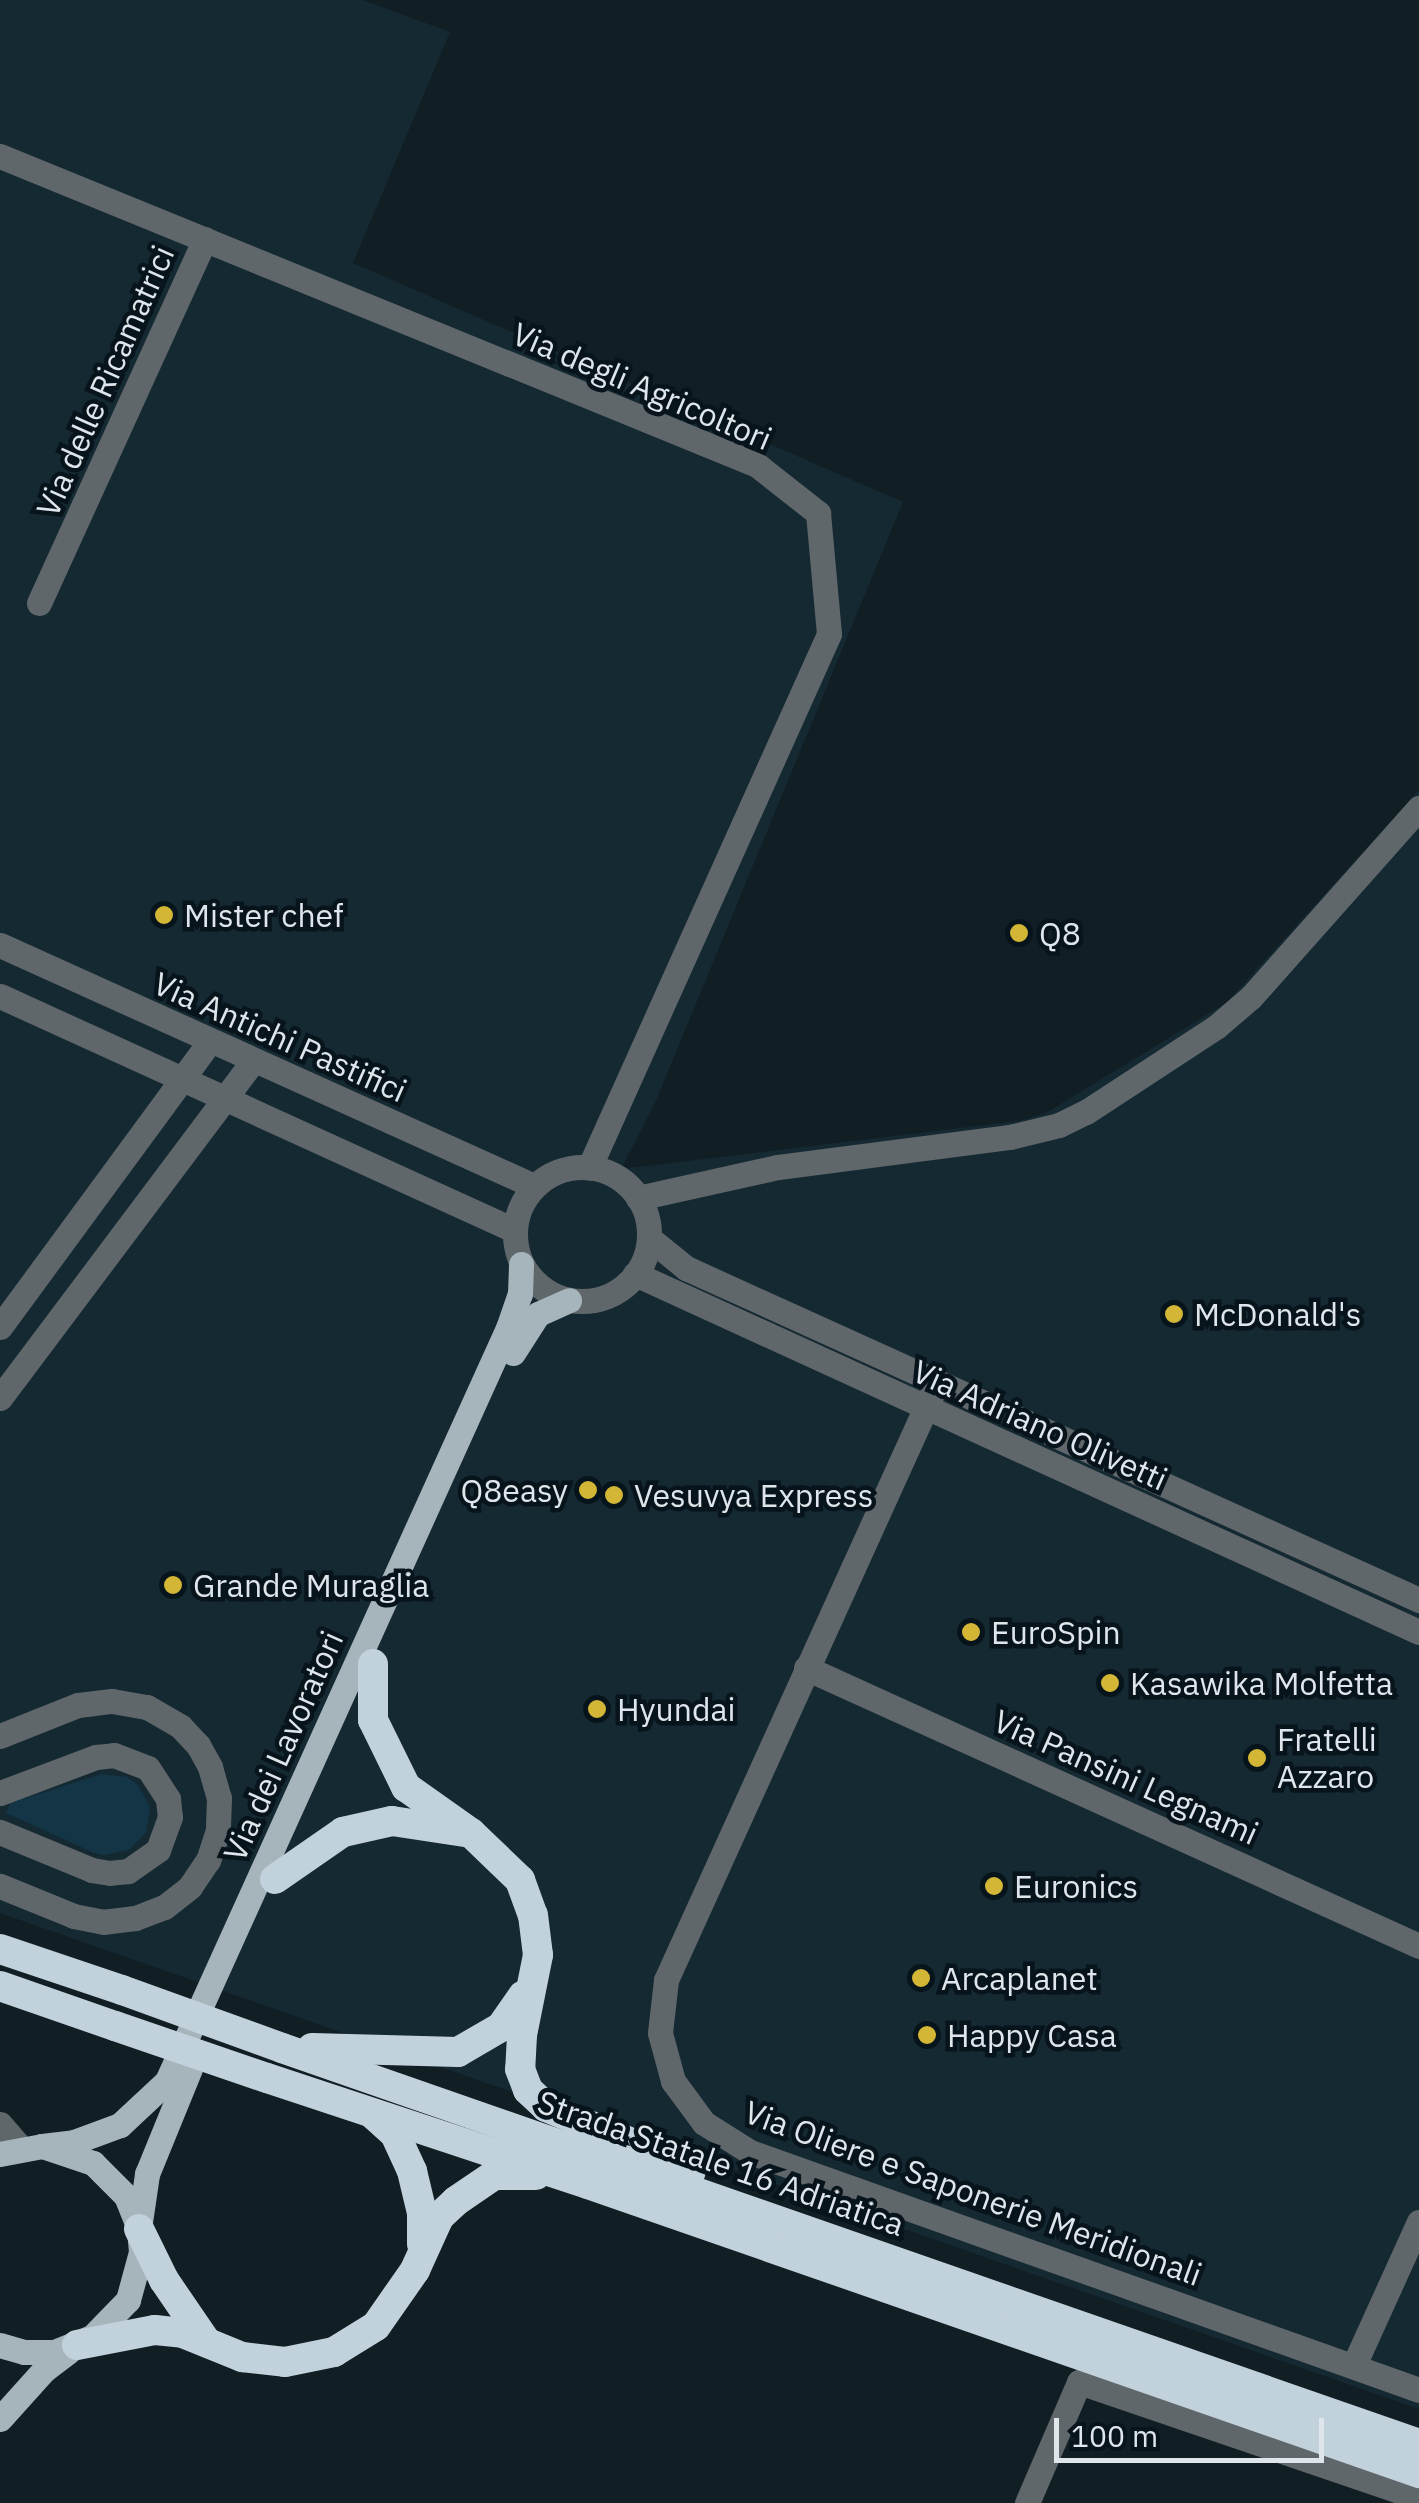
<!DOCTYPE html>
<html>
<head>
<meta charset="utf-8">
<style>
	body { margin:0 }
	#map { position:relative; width:1419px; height:2503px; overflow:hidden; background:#111e24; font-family:"IBM Plex Sans",sans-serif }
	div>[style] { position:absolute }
	.built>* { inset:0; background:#152933 }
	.green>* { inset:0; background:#133545 }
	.minor>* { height:25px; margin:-12.5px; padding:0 12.5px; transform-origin:12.5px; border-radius:12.5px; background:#60676a }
	.minor>.ring { margin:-12.5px; padding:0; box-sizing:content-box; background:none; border:25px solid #60676a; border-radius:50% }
	.major>* { height:25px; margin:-12.5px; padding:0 12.5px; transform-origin:12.5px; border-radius:12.5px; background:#a6b4bb }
	.highway>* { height:30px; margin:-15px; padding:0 15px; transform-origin:15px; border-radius:15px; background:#c2d2dc }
	.highway-bridge>* { height:30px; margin:-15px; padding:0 15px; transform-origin:15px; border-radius:15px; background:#c2d2dc }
	.dots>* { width:28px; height:28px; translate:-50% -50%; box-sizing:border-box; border:5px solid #08141b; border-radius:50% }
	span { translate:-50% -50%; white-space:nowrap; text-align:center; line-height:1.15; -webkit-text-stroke:9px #08141b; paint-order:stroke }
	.street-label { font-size:32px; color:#dee6eb }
	.poi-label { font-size:32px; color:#dee6eb }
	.left { translate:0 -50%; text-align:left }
	.right { translate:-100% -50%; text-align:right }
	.scale { position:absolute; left:1054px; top:2418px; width:270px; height:45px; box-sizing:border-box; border:5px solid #dee6eb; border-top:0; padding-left:12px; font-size:30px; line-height:35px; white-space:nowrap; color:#dee6eb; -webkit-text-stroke:8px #08141b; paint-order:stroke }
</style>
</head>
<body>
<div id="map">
	<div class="built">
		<i style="clip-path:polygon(0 0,363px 0,450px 32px,353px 263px,903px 502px,655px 1103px,621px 1169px,1019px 1121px,1046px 1113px,1226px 1003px,1419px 790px,1419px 2409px,0 1913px)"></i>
	</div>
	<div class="green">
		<i style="clip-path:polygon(102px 1774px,127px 1777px,138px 1785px,150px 1807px,146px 1832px,129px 1850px,104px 1855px,92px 1852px,6px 1813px,10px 1803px)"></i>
	</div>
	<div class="minor">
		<i style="left:0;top:156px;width:818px;rotate:22.2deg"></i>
		<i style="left:757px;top:465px;width:78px;rotate:38.2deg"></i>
		<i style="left:818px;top:513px;width:121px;rotate:84.8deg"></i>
		<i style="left:829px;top:634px;width:585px;rotate:114.2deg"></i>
		<i style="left:39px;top:603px;width:400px;rotate:-65.5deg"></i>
		<i style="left:0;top:945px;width:586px;rotate:24.29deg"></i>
		<i style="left:0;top:996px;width:565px;rotate:24.48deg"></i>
		<i class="ring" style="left:515px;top:1167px;width:109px;height:109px"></i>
		<i style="left:638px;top:1198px;width:143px;rotate:-12.5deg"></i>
		<i style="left:778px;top:1167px;width:234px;rotate:-7.4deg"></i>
		<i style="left:1010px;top:1137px;width:50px;rotate:-13.8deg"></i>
		<i style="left:1059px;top:1125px;width:30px;rotate:-26deg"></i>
		<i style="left:1086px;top:1112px;width:155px;rotate:-33.2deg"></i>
		<i style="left:1216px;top:1027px;width:46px;rotate:-40.6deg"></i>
		<i style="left:1251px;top:997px;width:253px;rotate:-48.4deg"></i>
		<i style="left:649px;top:1238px;width:48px;rotate:39deg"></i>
		<i style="left:686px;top:1268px;width:805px;rotate:24.37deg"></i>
		<i style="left:635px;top:1274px;width:862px;rotate:24.54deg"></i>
		<i style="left:0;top:1327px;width:355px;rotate:-53.7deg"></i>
		<i style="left:936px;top:1385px;width:653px;rotate:114.41deg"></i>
		<i style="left:666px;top:1980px;width:53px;rotate:96.5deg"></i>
		<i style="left:660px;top:2033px;width:50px;rotate:74.8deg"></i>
		<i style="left:673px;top:2081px;width:52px;rotate:53.6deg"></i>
		<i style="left:704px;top:2123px;width:54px;rotate:32.2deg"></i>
		<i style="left:750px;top:2152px;width:710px;rotate:19.58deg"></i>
		<i style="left:0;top:1398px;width:421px;rotate:-53.1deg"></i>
		<i style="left:806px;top:1668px;width:673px;rotate:24.39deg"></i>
		<i style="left:0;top:1736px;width:84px;rotate:-21.7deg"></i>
		<i style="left:78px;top:1705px;width:34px;rotate:-7deg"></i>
		<i style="left:112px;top:1701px;width:36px;rotate:10deg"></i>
		<i style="left:147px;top:1707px;width:39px;rotate:30deg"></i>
		<i style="left:181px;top:1727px;width:25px;rotate:47deg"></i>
		<i style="left:198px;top:1745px;width:25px;rotate:61deg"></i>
		<i style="left:210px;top:1767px;width:32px;rotate:74deg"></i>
		<i style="left:219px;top:1798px;width:32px;rotate:92deg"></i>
		<i style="left:218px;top:1830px;width:32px;rotate:108deg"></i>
		<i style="left:208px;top:1860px;width:32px;rotate:124deg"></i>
		<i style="left:190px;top:1887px;width:33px;rotate:142deg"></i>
		<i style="left:164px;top:1907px;width:31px;rotate:159deg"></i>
		<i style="left:135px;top:1918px;width:31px;rotate:173deg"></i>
		<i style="left:104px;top:1922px;width:31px;rotate:-169deg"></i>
		<i style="left:74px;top:1916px;width:80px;rotate:-157.9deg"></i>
		<i style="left:0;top:1793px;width:103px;rotate:-20.6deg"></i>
		<i style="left:96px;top:1757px;width:18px;rotate:-6deg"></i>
		<i style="left:114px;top:1755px;width:36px;rotate:21deg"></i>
		<i style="left:148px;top:1768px;width:37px;rotate:57deg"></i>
		<i style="left:168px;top:1799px;width:18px;rotate:84deg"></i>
		<i style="left:170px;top:1817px;width:35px;rotate:110deg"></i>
		<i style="left:158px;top:1850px;width:37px;rotate:145deg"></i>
		<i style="left:128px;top:1871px;width:18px;rotate:174deg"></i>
		<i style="left:110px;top:1873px;width:18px;rotate:-171deg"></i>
		<i style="left:92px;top:1870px;width:100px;rotate:-157.6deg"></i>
		<i style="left:0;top:2124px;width:32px;rotate:49deg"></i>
		<i style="left:1354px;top:2365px;width:157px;rotate:-65.6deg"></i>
		<i style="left:1027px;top:2503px;width:132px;rotate:-66.7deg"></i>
		<i style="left:1079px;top:2382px;width:359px;rotate:18.8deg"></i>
	</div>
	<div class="major">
		<i style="left:513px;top:1353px;width:46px;rotate:-57.3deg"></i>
		<i style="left:538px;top:1314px;width:34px;rotate:-24deg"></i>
		<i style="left:42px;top:2146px;width:32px;rotate:-7deg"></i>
		<i style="left:74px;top:2142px;width:49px;rotate:-20.3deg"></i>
		<i style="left:120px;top:2125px;width:64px;rotate:-43.1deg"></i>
		<i style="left:167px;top:2081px;width:827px;rotate:-65.64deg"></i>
		<i style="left:508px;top:1328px;width:36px;rotate:-71deg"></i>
		<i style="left:520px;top:1294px;width:30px;rotate:-88deg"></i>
		<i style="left:0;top:2154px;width:43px;rotate:-10.8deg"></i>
		<i style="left:42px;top:2146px;width:54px;rotate:18.4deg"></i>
		<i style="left:93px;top:2163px;width:47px;rotate:45deg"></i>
		<i style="left:126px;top:2196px;width:35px;rotate:68deg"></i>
		<i style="left:139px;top:2229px;width:23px;rotate:85deg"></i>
		<i style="left:141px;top:2252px;width:50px;rotate:105.2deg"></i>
		<i style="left:128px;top:2300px;width:52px;rotate:134.2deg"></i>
		<i style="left:92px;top:2337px;width:41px;rotate:158.5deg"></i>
		<i style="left:54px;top:2352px;width:30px;rotate:180deg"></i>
		<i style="left:24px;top:2352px;width:25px;rotate:-164deg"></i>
		<i style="left:139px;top:2229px;width:56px;rotate:-81.7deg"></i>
		<i style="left:147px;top:2174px;width:119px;rotate:-67.8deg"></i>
		<i style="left:0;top:2419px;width:66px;rotate:-48.1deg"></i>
		<i style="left:44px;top:2370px;width:31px;rotate:-37deg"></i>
	</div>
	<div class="highway">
		<i style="left:373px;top:1664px;width:56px;rotate:90deg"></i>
		<i style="left:373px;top:1720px;width:75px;rotate:63.8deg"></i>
		<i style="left:406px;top:1787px;width:80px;rotate:35.3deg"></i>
		<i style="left:471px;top:1833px;width:68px;rotate:43.8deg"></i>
		<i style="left:520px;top:1880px;width:37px;rotate:70deg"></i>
		<i style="left:533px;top:1915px;width:40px;rotate:82.9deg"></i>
		<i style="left:538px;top:1955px;width:82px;rotate:101.3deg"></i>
		<i style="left:522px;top:2035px;width:34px;rotate:93deg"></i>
		<i style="left:520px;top:2069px;width:22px;rotate:69deg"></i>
		<i style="left:528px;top:2090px;width:25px;rotate:43deg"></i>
		<i style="left:546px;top:2107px;width:101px;rotate:22.8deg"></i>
		<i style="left:639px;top:2146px;width:58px;rotate:27.9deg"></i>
		<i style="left:275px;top:1879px;width:83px;rotate:-34.7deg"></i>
		<i style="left:343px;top:1832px;width:50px;rotate:-12.7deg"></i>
		<i style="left:392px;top:1821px;width:75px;rotate:8.5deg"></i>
		<i style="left:0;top:1949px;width:129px;rotate:18.6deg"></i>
		<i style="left:0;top:1986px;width:122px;rotate:19.2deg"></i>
		<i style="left:282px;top:2048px;width:1204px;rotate:19.2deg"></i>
		<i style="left:312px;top:2048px;width:146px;rotate:1.6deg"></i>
		<i style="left:458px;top:2052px;width:50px;rotate:-30.2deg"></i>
		<i style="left:501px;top:2027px;width:38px;rotate:-55deg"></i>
		<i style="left:267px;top:2078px;width:338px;rotate:18.3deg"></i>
		<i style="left:588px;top:2184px;width:880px;rotate:19.18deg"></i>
		<i style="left:374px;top:2115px;width:28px;rotate:42deg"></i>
		<i style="left:395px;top:2134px;width:41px;rotate:65.3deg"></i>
		<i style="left:412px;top:2171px;width:43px;rotate:76.6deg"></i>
		<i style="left:422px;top:2213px;width:31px;rotate:90deg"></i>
		<i style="left:139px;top:2229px;width:57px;rotate:63.9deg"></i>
		<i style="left:164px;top:2280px;width:73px;rotate:55.7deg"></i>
		<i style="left:77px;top:2345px;width:79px;rotate:-10.9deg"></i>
		<i style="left:155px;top:2330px;width:28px;rotate:6deg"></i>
		<i style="left:183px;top:2333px;width:64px;rotate:22.1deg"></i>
		<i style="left:242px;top:2357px;width:43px;rotate:6.6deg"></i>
		<i style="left:285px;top:2362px;width:50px;rotate:-11.5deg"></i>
		<i style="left:334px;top:2352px;width:49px;rotate:-31.8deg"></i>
		<i style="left:376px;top:2326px;width:68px;rotate:-55.1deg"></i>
		<i style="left:415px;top:2270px;width:58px;rotate:-65.6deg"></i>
		<i style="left:439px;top:2217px;width:23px;rotate:-43deg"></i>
		<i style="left:456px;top:2201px;width:46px;rotate:-34.4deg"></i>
		<i style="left:494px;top:2175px;width:42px"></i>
	</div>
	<div class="highway-bridge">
		<i style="left:122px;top:1990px;width:170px;rotate:19.9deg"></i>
		<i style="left:115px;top:2026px;width:161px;rotate:18.9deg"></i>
	</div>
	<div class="dots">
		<i style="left:164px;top:915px;background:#d3b635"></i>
		<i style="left:1019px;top:933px;background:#d3b635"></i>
		<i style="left:1174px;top:1314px;background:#d3b635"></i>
		<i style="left:588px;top:1490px;background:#d3b635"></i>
		<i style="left:614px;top:1495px;background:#d3b635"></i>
		<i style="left:173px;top:1585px;background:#d3b635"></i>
		<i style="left:971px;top:1632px;background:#d3b635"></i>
		<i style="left:1110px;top:1683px;background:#d3b635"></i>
		<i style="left:597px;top:1709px;background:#d3b635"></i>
		<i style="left:1257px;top:1758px;background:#d3b635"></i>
		<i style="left:994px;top:1886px;background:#d3b635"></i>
		<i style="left:921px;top:1978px;background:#d3b635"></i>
		<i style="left:927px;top:2035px;background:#d3b635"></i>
	</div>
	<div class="street-label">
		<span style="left:105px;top:381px;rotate:-66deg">Via delle Ricamatrici</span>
		<span style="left:642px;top:386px;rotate:23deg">Via degli Agricoltori</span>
		<span style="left:280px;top:1037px;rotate:24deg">Via Antichi Pastifici</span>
		<span style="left:1040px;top:1425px;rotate:24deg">Via Adriano Olivetti</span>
		<span style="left:283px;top:1746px;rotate:-66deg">Via dei Lavoratori</span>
		<span style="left:1126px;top:1777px;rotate:24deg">Via Pansini Legnami</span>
		<span style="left:721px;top:2163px;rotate:19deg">Strada Statale 16 Adriatica</span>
		<span style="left:973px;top:2193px;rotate:20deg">Via Oliere e Saponerie Meridionali</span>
	</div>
	<div class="poi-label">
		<span class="left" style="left:184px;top:915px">Mister chef</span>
		<span class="left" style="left:1039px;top:933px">Q8</span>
		<span class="left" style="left:1194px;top:1314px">McDonald's</span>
		<span class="right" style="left:568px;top:1490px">Q8easy</span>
		<span class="left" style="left:634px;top:1495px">Vesuvya Express</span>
		<span class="left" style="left:193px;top:1585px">Grande Muraglia</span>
		<span class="left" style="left:991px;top:1632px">EuroSpin</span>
		<span class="left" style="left:1130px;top:1683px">Kasawika Molfetta</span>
		<span class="left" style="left:617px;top:1709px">Hyundai</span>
		<span class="left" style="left:1277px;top:1758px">Fratelli<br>Azzaro</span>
		<span class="left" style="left:1014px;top:1886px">Euronics</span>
		<span class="left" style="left:941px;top:1978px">Arcaplanet</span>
		<span class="left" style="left:947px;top:2035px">Happy Casa</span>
	</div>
	<div class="scale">100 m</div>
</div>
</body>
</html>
